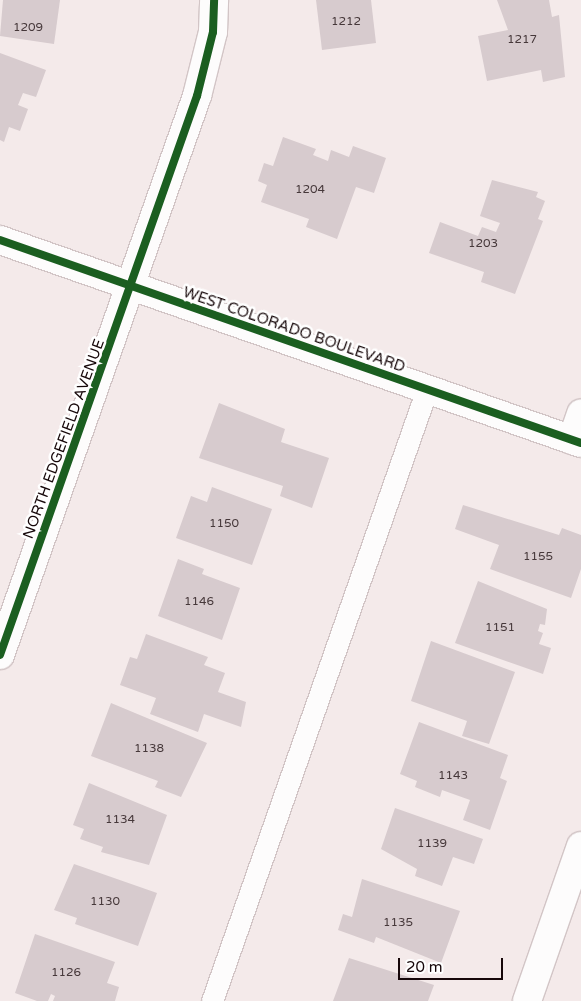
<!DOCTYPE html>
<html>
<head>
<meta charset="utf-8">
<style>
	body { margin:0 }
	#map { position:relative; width:581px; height:1001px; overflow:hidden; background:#f4eaea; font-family:"Varela Round",sans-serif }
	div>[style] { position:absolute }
	.building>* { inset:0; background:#d7cbce }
	.roads { filter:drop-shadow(1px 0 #d2c5c6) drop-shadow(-1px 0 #d2c5c6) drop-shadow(0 1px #d2c5c6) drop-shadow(0 -1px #d2c5c6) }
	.service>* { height:21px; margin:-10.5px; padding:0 10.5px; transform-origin:10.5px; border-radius:10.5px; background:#fdfcfc }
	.minor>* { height:28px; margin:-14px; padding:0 14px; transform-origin:14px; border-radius:14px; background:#fdfcfc }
	.tertiary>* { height:28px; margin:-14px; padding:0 14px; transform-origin:14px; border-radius:14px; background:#fdfcfc }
	.cycleway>* { height:8px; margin:-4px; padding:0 4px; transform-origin:4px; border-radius:4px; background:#1b5e20 }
	span { translate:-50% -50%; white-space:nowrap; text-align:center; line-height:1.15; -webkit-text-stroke:5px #fff; paint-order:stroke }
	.number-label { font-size:12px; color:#46383a }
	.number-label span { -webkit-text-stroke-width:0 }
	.street-label { font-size:15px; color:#160709 }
	.scale { position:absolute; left:398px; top:958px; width:105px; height:22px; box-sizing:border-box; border:2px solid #160709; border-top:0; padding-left:6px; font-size:15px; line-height:18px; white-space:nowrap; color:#160709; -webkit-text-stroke:4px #fff; paint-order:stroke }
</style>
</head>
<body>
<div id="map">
	<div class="building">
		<i style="clip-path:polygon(3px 0,60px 0,54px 44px,0 36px)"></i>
		<i style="clip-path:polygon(316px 0,371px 0,376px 43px,322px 50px)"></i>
		<i style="clip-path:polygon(497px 0,549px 0,552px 17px,559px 15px,565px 77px,543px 82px,541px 70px,487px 81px,478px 36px,508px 30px)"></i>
		<i style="clip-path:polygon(0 53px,46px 70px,36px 97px,23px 93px,18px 105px,28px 109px,20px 131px,9px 127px,4px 142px,0 140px)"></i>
		<i style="clip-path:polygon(283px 137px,316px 149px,313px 155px,328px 161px,331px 150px,349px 157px,353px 146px,386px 158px,374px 193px,356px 187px,337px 239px,306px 227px,309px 219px,261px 202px,267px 185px,258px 181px,264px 163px,273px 166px)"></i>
		<i style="clip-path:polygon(492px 180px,538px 192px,536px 197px,545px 201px,538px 219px,543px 221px,515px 294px,481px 282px,484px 272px,429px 253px,440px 222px,478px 236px,482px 227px,496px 232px,500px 223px,480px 216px)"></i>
		<i style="clip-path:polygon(219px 403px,285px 429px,281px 442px,329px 458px,312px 508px,280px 496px,283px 486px,199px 458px)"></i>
		<i style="clip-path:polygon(212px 487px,272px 509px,252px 565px,176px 538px,191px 496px,207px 502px)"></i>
		<i style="clip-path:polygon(463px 505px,559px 535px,562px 528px,581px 535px,581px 569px,571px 598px,490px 569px,499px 545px,455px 529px)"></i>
		<i style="clip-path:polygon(178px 559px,204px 569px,202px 574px,240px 588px,222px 640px,158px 616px)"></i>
		<i style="clip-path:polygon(478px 581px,547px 609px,545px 625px,540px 624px,538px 631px,543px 633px,539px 644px,551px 648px,543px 674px,455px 643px)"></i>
		<i style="clip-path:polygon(146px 634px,208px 657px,204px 665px,225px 673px,218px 692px,246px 702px,241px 727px,204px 714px,198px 732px,150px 714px,156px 698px,120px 685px,130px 657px,137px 659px)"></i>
		<i style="clip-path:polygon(431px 641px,515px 672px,489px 744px,462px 736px,467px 721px,411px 701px)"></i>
		<i style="clip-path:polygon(111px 703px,207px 743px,181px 797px,155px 787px,158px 781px,91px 756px)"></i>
		<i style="clip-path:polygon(419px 722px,508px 755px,500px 778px,507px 781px,490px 830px,463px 820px,470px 800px,442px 790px,440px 797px,415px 787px,417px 781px,400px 774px)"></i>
		<i style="clip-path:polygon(89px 783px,167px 815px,149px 865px,101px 852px,103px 847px,80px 839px,84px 829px,73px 825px)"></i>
		<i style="clip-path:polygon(395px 808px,483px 839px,474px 864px,453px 857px,442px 886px,415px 876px,417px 869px,381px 849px)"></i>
		<i style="clip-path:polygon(74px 864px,157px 893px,138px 946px,75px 924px,77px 918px,54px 910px)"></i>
		<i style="clip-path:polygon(362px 879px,460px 911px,441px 963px,376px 937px,374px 943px,338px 930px,343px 914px,352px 917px)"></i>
		<i style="clip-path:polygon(35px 934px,115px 962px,107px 983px,119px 987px,115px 1001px,53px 1001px,55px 996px,51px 994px,48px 1001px,37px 1001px,15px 993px)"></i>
		<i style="clip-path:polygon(349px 958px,434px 985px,428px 1001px,333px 1001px)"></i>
	</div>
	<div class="roads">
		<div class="service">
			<i style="left:212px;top:1001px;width:646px;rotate:-70.64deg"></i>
		</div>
		<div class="minor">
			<i style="left:572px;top:440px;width:28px;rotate:-71deg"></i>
			<i style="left:0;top:655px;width:593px;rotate:-70.59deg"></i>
			<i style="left:197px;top:96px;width:66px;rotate:-76deg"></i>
			<i style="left:213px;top:32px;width:32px;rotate:-88deg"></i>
			<i style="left:527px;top:1001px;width:164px;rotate:-70.8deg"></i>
		</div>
		<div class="tertiary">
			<i style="left:0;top:240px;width:615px;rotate:19.26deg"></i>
		</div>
	</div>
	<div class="cycleway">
		<i style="left:0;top:240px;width:615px;rotate:19.26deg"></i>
		<i style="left:0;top:655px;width:593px;rotate:-70.59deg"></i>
		<i style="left:197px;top:96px;width:66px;rotate:-76deg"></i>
		<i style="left:213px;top:32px;width:32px;rotate:-88deg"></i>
	</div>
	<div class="number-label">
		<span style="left:346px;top:22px">1212</span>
		<span style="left:28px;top:28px">1209</span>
		<span style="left:522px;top:40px">1217</span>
		<span style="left:310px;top:190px">1204</span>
		<span style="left:483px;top:244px">1203</span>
		<span style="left:224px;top:524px">1150</span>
		<span style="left:538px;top:557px">1155</span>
		<span style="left:199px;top:602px">1146</span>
		<span style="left:500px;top:628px">1151</span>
		<span style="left:149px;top:749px">1138</span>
		<span style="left:453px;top:776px">1143</span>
		<span style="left:120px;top:820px">1134</span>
		<span style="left:432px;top:844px">1139</span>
		<span style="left:105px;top:902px">1130</span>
		<span style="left:398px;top:923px">1135</span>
		<span style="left:66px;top:973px">1126</span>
	</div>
	<div class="street-label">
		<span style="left:294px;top:330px;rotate:19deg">WEST COLORADO BOULEVARD</span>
		<span style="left:64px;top:439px;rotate:-70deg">NORTH EDGEFIELD AVENUE</span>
	</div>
	<div class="scale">20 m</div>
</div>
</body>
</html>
